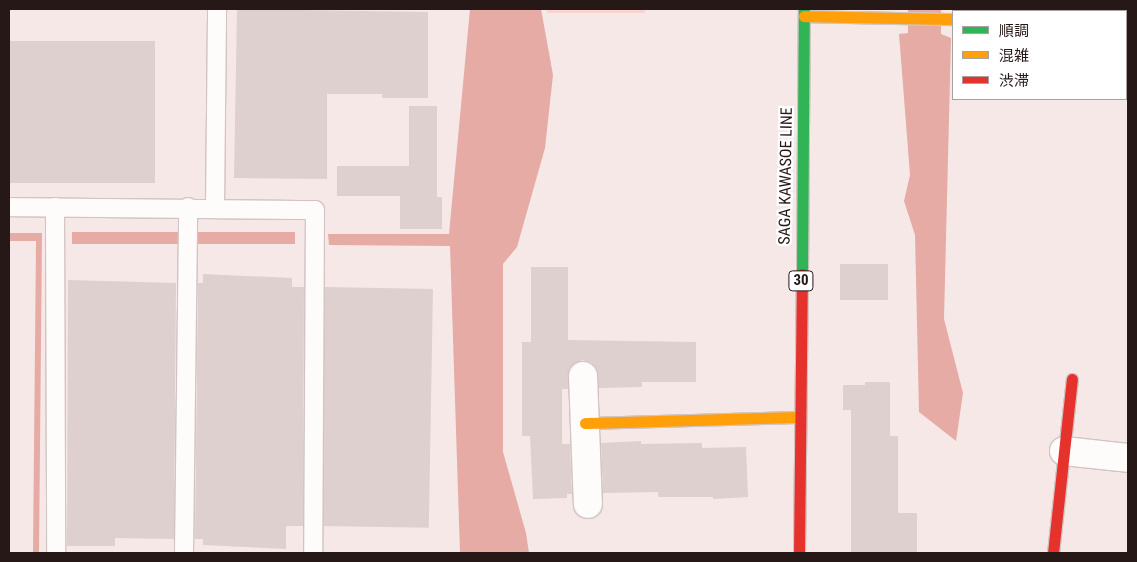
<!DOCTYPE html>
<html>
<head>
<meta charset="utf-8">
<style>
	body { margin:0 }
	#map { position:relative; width:1137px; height:562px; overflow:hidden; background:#f5e8e6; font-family:"Roboto Condensed","Noto Sans JP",sans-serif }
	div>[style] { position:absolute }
	.green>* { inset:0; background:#f9d4ce; transform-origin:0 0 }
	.water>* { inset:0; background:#e6aba4; transform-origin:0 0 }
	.building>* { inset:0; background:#ddd0ce; transform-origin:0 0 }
	.roads { filter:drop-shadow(1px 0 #d1c4c2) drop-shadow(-1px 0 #d1c4c2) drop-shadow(0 1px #d1c4c2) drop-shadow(0 -1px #d1c4c2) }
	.lane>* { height:18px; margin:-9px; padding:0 9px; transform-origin:9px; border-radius:9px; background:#fefcfb }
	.street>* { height:28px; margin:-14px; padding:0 14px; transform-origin:14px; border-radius:14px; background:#fefcfb }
	.fast>* { height:11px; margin:-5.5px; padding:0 5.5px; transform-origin:5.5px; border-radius:5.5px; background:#30b455 }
	.slow>* { height:11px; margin:-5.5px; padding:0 5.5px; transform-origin:5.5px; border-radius:5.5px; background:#ff9f0a }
	.jam>* { height:11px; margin:-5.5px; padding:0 5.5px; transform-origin:5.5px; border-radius:5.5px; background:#e5322d }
	span { translate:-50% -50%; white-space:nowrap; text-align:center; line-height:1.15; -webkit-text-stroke:4.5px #fff; paint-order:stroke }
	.shield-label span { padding:1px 4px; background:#fff; border:1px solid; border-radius:4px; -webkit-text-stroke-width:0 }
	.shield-label { font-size:15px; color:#251816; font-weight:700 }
	.street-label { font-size:16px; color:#251816 }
	.frame { position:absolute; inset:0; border:10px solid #251816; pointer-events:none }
	.legend { position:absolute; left:952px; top:10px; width:175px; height:90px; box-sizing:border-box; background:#fff; border:1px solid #a8a3a2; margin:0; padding:6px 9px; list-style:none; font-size:15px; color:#251816 }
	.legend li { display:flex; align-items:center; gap:10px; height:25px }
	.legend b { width:25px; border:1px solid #a8a3a2 }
</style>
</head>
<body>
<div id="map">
	<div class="green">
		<i style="left:547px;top:9px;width:98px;height:4px"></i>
	</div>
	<div class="water">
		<i style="clip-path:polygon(470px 9px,541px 9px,553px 75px,545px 148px,517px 247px,503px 264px,503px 452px,526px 533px,529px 553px,460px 553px,450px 246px,329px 245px,328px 234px,449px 234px)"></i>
		<i style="clip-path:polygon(908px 9px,941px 9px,941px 34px,951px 38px,944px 319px,963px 393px,956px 441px,919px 412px,915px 235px,904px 201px,910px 175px,899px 34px,908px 33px)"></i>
		<i style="left:295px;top:232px;width:12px;height:223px;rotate:90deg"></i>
		<i style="clip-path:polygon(9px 233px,42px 233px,39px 553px,33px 553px,36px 241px,9px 241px)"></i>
	</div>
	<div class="building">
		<i style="clip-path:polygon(237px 9px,428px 12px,428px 98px,382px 98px,382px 94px,327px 94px,327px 179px,234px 178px)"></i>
		<i style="left:9px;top:41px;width:146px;height:142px"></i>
		<i style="clip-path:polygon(409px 106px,437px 106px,437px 197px,442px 197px,442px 229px,400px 229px,400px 196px,337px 196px,337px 166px,409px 166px)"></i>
		<i style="left:840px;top:264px;width:48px;height:36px"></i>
		<i style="clip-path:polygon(531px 267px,568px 267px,568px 340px,696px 342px,696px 382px,642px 382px,642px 387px,599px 388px,596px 368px,591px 362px,582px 360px,569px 368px,568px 389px,562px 389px,562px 444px,570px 444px,572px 494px,567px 494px,567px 498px,533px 499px,530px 436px,522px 436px,522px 342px,531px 342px)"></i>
		<i style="clip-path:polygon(203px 274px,292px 278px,292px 287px,304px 287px,303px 526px,286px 526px,286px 549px,203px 545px,203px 539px,195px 539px,198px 283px,203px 283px)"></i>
		<i style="clip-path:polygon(68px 280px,176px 283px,174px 539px,115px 538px,115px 546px,67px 546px)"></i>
		<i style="left:325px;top:287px;width:108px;height:239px;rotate:1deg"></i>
		<i style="clip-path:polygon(865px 382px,890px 382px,890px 436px,898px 436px,898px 513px,917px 513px,917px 553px,851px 553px,851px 410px,843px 410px,843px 385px,865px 385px)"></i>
		<i style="clip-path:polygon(641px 441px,641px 444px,702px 443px,702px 448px,746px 447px,748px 497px,713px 499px,713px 497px,658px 497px,658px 492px,603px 493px,601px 443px)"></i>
	</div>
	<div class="roads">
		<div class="lane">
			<i style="left:9px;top:207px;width:306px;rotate:0.6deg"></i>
			<i style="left:315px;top:210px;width:343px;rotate:90.3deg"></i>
			<i style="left:55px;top:207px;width:346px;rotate:89.8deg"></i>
			<i style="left:215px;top:207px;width:198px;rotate:-89.4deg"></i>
			<i style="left:184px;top:553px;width:346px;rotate:-89.3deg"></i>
		</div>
		<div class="street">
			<i style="left:1023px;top:11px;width:14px;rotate:-8deg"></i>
			<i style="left:583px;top:376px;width:128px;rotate:87.8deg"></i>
			<i style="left:1064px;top:451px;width:64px;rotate:6.2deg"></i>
		</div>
		<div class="fast">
			<i style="left:802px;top:274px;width:265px;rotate:-89.6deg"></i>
		</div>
		<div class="slow">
			<i style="left:804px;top:16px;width:149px;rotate:1.2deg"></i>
			<i style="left:585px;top:423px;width:215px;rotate:-1.6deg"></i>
		</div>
		<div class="jam">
			<i style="left:799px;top:553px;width:279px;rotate:-89.4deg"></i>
			<i style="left:1053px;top:553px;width:175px;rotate:-83.8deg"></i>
		</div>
	</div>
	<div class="shield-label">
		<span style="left:801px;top:281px">30</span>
	</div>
	<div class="street-label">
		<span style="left:786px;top:176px;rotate:-89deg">SAGA KAWASOE LINE</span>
	</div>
	<div class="frame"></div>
	<ul class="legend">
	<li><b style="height:6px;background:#30b455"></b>順調</li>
	<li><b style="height:6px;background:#ff9f0a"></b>混雑</li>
	<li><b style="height:6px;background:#e5322d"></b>渋滞</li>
	</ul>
</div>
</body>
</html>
